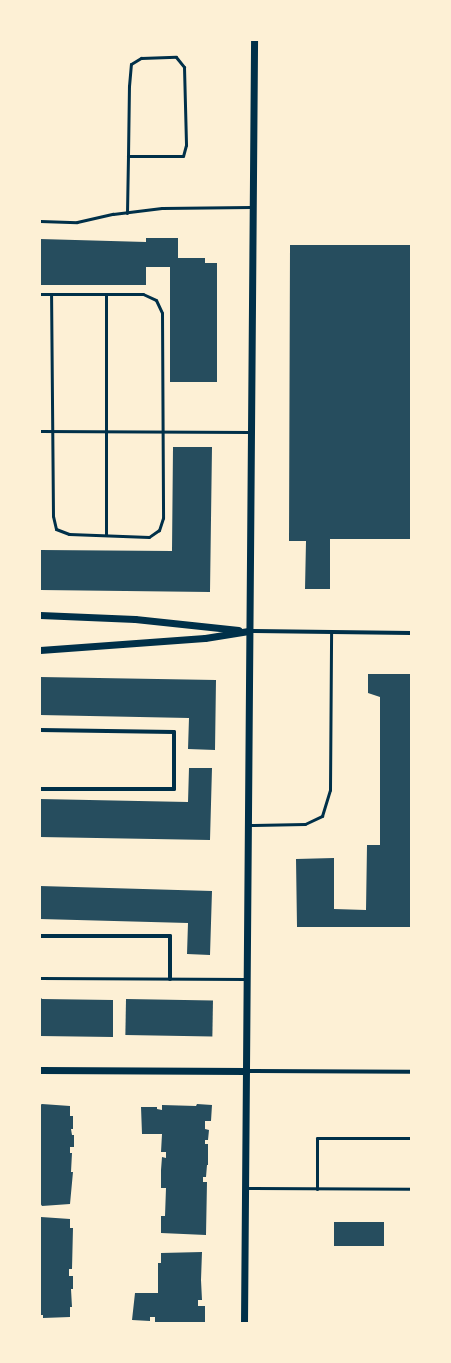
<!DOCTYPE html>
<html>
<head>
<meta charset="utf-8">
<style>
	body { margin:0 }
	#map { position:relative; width:451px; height:1363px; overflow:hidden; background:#fdf0d5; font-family:"Exo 2",sans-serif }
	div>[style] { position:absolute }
	.building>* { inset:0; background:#264d5e; transform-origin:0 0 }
	.service>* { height:3px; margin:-1.5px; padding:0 1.5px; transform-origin:1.5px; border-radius:1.5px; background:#003049 }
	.minor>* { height:4px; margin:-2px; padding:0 2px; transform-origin:2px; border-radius:2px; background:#003049 }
	.tertiary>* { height:7px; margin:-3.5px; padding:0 3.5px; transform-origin:3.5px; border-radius:3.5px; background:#003049 }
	span { translate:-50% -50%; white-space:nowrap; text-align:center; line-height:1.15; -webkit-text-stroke:4px #fdf0d5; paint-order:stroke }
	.frame { position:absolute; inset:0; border:41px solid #fdf0d5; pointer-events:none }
</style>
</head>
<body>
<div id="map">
	<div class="building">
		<i style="clip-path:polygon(146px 238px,178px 238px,178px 258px,205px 258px,205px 263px,217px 263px,217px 382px,170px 382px,170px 267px,146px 267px,146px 285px,40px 285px,40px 239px,146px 242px)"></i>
		<i style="clip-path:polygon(290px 245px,411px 245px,411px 539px,330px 539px,330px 589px,305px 589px,306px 541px,289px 541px)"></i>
		<i style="clip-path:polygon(173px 447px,212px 447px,210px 592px,40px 590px,40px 550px,172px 551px)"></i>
		<i style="clip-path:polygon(368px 674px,411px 674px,411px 927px,297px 927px,296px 859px,334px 858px,334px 909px,366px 910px,367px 845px,380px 845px,380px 697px,368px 693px)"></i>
		<i style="clip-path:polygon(40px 677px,216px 680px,215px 750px,188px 749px,189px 718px,40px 715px)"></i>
		<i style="clip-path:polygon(189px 768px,212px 768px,210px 840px,40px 837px,40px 799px,188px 802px)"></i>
		<i style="clip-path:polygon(40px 886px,212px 891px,210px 955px,187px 954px,188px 923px,40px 919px)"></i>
		<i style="clip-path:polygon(40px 997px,42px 999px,113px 1000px,113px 1037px,40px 1036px)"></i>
		<i style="left:126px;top:999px;width:87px;height:36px;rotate:1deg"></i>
		<i style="clip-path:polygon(42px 1104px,70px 1106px,70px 1116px,73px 1116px,73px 1129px,71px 1129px,72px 1135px,74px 1135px,74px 1147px,70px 1147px,70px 1153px,72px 1153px,71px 1172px,73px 1172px,70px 1204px,42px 1206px,40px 1203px,40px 1105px)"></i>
		<i style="clip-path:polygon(197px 1104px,212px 1105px,211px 1121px,205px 1121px,205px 1129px,209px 1130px,208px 1140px,205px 1140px,205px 1144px,208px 1144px,208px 1165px,207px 1165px,206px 1177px,203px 1177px,203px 1182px,207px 1182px,206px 1235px,161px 1233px,161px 1216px,165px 1216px,166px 1188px,161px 1188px,161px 1170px,162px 1157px,166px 1158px,166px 1152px,161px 1152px,162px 1134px,142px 1134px,141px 1107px,157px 1107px,157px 1109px,162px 1110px,162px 1105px,196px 1106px)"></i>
		<i style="clip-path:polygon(41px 1217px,70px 1219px,70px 1228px,73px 1228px,72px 1269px,69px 1269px,69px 1276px,73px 1276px,73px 1289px,71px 1289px,72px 1307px,70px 1307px,70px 1317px,43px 1318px,43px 1315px,40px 1315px)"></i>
		<i style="left:334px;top:1222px;width:50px;height:24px"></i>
		<i style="clip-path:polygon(202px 1252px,201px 1280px,202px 1300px,198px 1300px,198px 1306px,205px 1306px,205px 1323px,155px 1323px,155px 1317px,150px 1317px,150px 1321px,132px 1320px,135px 1293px,158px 1293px,158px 1263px,161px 1263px,161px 1253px)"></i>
	</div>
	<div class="service">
		<i style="left:127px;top:213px;width:57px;rotate:-89deg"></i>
		<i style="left:128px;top:156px;width:70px;rotate:-89.2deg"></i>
		<i style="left:129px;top:86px;width:22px;rotate:-85deg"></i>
		<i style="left:131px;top:64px;width:12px;rotate:-31deg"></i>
		<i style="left:141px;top:58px;width:35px;rotate:-2deg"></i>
		<i style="left:176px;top:57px;width:13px;rotate:51deg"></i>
		<i style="left:184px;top:67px;width:78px;rotate:88.5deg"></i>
		<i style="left:186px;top:145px;width:11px;rotate:105deg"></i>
		<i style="left:183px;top:156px;width:55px;rotate:180deg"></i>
		<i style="left:40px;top:221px;width:37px;rotate:2deg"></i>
		<i style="left:77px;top:222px;width:37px;rotate:-13deg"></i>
		<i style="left:113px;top:214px;width:49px;rotate:-7deg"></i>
		<i style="left:162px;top:208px;width:89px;rotate:-0.6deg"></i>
		<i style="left:40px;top:294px;width:103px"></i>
		<i style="left:143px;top:294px;width:14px;rotate:25deg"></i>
		<i style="left:156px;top:300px;width:14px;rotate:65deg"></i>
		<i style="left:162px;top:313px;width:205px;rotate:89.7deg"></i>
		<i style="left:163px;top:518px;width:13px;rotate:108deg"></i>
		<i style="left:159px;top:530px;width:12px;rotate:145deg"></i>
		<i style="left:149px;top:537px;width:80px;rotate:-177.9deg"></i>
		<i style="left:69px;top:534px;width:14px;rotate:-159deg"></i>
		<i style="left:56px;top:529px;width:13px;rotate:-103deg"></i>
		<i style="left:53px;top:516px;width:222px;rotate:-90.5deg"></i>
		<i style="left:106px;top:294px;width:241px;rotate:90deg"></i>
		<i style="left:40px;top:431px;width:210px;rotate:0.3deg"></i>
		<i style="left:249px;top:825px;width:56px;rotate:-1deg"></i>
		<i style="left:305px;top:824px;width:19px;rotate:-25deg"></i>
		<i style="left:322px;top:816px;width:27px;rotate:-73deg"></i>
		<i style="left:330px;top:790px;width:158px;rotate:-89.6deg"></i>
		<i style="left:40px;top:978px;width:206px;rotate:0.3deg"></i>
		<i style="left:245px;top:1188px;width:166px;rotate:0.3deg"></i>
		<i style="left:317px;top:1189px;width:51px;rotate:-90deg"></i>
		<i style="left:317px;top:1138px;width:94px"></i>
	</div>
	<div class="minor">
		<i style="left:248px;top:631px;width:163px;rotate:0.7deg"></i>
		<i style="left:40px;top:730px;width:134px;rotate:0.9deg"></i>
		<i style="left:174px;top:732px;width:57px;rotate:90deg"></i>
		<i style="left:174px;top:789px;width:134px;rotate:180deg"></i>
		<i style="left:40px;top:936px;width:130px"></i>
		<i style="left:170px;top:936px;width:43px;rotate:90deg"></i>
		<i style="left:246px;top:1071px;width:165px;rotate:0.3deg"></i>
	</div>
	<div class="tertiary">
		<i style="left:40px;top:615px;width:95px;rotate:2.4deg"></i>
		<i style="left:135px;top:619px;width:104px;rotate:6.1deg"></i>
		<i style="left:40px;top:650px;width:165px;rotate:-4.2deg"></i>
		<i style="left:205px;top:638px;width:44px;rotate:-9.2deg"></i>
		<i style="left:40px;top:1070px;width:206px;rotate:0.3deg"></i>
		<i style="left:244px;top:1323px;width:1283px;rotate:-89.55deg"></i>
	</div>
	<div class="frame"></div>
</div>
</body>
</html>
